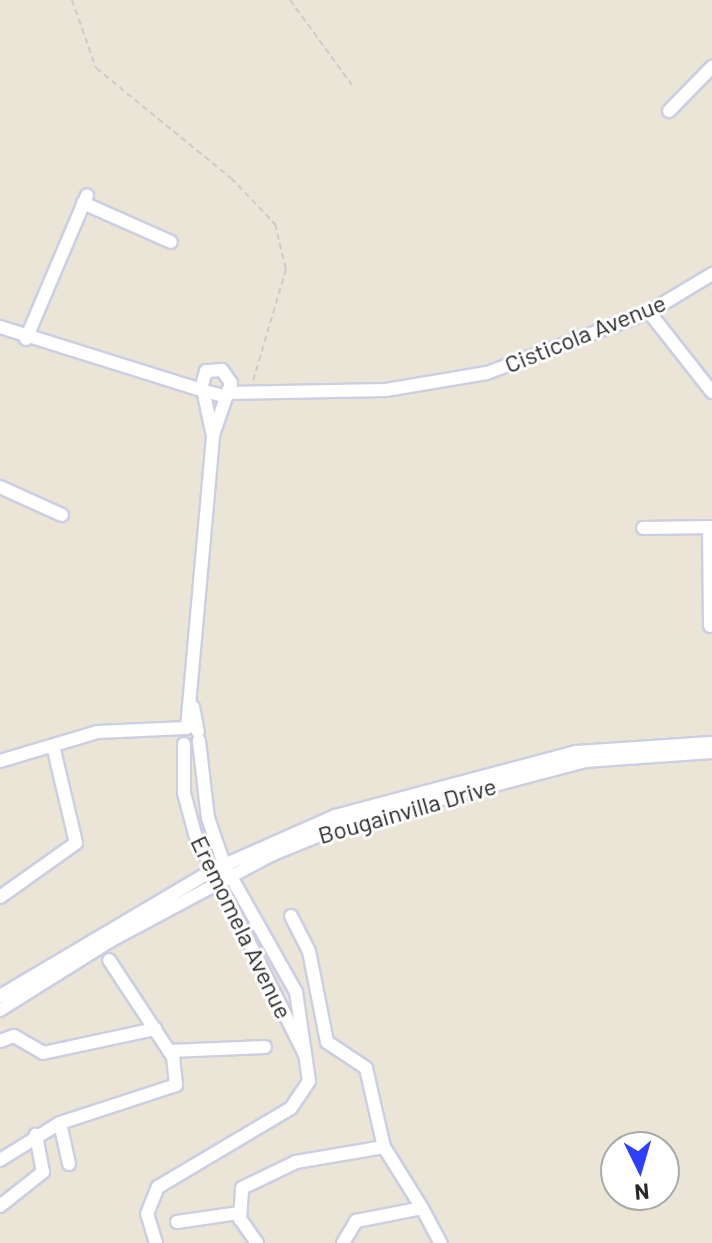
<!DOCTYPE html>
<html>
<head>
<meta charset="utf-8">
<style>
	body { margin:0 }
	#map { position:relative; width:712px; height:1243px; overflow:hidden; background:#ebe5d7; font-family:Barlow,sans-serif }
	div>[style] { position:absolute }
	.path>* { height:2px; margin-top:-1px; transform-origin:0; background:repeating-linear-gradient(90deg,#cbcbcb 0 6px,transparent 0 10px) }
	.roads { filter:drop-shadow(2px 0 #cccee2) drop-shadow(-2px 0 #cccee2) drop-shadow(0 2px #cccee2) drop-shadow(0 -2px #cccee2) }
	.minor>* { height:12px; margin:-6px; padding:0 6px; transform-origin:6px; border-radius:6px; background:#fff }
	span { translate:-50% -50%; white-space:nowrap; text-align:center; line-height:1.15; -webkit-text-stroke:6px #fff; paint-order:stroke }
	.street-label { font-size:24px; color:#272727 }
	.north { position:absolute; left:600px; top:1131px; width:80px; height:80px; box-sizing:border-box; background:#fff; border:2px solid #a9a9a9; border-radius:50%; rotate:175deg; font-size:22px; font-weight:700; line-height:32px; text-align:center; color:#272727 }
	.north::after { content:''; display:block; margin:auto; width:28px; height:36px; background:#303eff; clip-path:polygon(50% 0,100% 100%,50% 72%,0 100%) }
</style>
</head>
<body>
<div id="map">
	<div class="path">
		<i style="left:72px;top:0;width:72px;rotate:70.6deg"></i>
		<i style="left:96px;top:68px;width:174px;rotate:39.2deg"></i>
		<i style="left:231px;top:178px;width:64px;rotate:46.3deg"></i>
		<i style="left:275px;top:224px;width:46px;rotate:76.3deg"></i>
		<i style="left:286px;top:269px;width:117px;rotate:106.4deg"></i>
		<i style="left:290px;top:0;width:105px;rotate:53.9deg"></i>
	</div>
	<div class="roads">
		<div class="minor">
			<i style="left:669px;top:111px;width:62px;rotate:-45.7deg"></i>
			<i style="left:83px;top:203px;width:96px;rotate:23.9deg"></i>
			<i style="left:649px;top:312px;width:102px;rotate:51.8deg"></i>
			<i style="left:0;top:327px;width:211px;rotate:17.4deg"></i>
			<i style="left:26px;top:339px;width:156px;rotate:-67deg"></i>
			<i style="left:227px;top:393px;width:159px;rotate:-1.1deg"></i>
			<i style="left:386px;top:390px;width:102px;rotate:-9.6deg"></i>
			<i style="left:487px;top:373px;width:173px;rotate:-20.6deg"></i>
			<i style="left:649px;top:312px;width:74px;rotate:-31.1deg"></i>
			<i style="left:204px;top:394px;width:39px;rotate:78deg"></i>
			<i style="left:0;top:487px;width:68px;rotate:24.3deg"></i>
			<i style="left:643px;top:528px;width:69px;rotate:-0.8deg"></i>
			<i style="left:709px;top:528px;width:98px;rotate:89.4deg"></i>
			<i style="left:193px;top:707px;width:25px;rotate:79deg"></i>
			<i style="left:187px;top:728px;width:294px;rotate:-84.9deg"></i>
			<i style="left:213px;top:435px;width:55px;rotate:-70.9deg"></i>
			<i style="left:231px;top:383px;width:16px;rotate:-125deg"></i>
			<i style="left:222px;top:370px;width:16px;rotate:176deg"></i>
			<i style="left:206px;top:371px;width:20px;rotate:105deg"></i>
			<i style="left:201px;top:390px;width:24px;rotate:15deg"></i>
			<i style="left:184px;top:744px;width:49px;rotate:90deg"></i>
			<i style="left:184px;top:793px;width:42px;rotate:75deg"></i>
			<i style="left:195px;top:834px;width:245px;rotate:63.5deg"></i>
			<i style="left:0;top:761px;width:101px;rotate:-16.6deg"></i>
			<i style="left:97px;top:732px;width:89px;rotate:-2.6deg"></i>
			<i style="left:0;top:897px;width:93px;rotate:-35.4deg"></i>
			<i style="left:76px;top:843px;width:100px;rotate:-103.3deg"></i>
			<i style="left:291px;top:916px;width:39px;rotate:63deg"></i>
			<i style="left:309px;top:951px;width:93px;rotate:78.8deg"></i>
			<i style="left:327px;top:1042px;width:47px;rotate:33.7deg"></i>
			<i style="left:366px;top:1068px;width:81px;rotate:77.2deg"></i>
			<i style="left:384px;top:1147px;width:72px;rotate:58.1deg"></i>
			<i style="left:0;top:996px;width:247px;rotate:-30.6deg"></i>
			<i style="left:213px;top:870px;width:133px;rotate:-23.9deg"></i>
			<i style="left:335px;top:816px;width:249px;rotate:-14.9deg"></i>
			<i style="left:576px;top:752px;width:136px;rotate:-3.8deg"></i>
			<i style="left:0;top:1010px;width:130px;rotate:-32.1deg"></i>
			<i style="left:110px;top:941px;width:183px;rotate:-28.1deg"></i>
			<i style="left:271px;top:855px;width:82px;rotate:-22.2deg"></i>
			<i style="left:347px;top:824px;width:246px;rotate:-14.8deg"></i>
			<i style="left:585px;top:761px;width:127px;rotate:-4.1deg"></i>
			<i style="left:0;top:1041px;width:15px;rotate:-20deg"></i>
			<i style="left:14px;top:1036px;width:34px;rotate:30deg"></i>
			<i style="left:43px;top:1053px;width:115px;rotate:-12.1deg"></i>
			<i style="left:169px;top:1051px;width:96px;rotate:-2.4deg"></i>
			<i style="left:60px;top:1123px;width:42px;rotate:77.6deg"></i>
			<i style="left:0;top:1160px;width:70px;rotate:-31.7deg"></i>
			<i style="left:60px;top:1123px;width:122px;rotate:-18.1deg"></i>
			<i style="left:176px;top:1085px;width:28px;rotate:-96deg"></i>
			<i style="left:173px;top:1057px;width:116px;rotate:-123.4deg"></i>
			<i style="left:0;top:1206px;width:55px;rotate:-38.3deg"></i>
			<i style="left:43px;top:1172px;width:38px;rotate:-101deg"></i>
			<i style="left:177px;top:1222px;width:63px;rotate:-8.3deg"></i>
			<i style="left:156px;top:1243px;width:30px;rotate:-107deg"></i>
			<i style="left:147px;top:1214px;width:29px;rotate:-68deg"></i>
			<i style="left:158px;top:1187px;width:155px;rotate:-30.7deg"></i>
			<i style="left:291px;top:1108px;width:32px;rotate:-56deg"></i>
			<i style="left:309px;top:1081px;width:90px;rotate:-98.3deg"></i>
			<i style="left:296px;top:992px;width:147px;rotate:-119.4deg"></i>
			<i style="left:224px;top:864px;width:49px;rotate:-109.2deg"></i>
			<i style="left:208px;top:818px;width:78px;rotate:-96.7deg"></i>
			<i style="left:257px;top:1243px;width:29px;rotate:-125deg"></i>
			<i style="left:240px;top:1219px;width:31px;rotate:-86deg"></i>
			<i style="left:242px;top:1188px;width:60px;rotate:-25.7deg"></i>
			<i style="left:296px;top:1162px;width:89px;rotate:-9.7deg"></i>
			<i style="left:343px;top:1243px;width:26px;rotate:-59deg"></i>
			<i style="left:356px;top:1221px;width:67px;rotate:-11.1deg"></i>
			<i style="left:422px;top:1208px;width:40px;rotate:62deg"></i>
		</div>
	</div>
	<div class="street-label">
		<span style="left:585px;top:333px;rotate:-22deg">Cisticola Avenue</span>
		<span style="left:407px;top:810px;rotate:-16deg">Bougainvilla Drive</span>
		<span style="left:242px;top:927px;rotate:64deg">Eremomela Avenue</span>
	</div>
	<div class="north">N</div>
</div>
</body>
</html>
